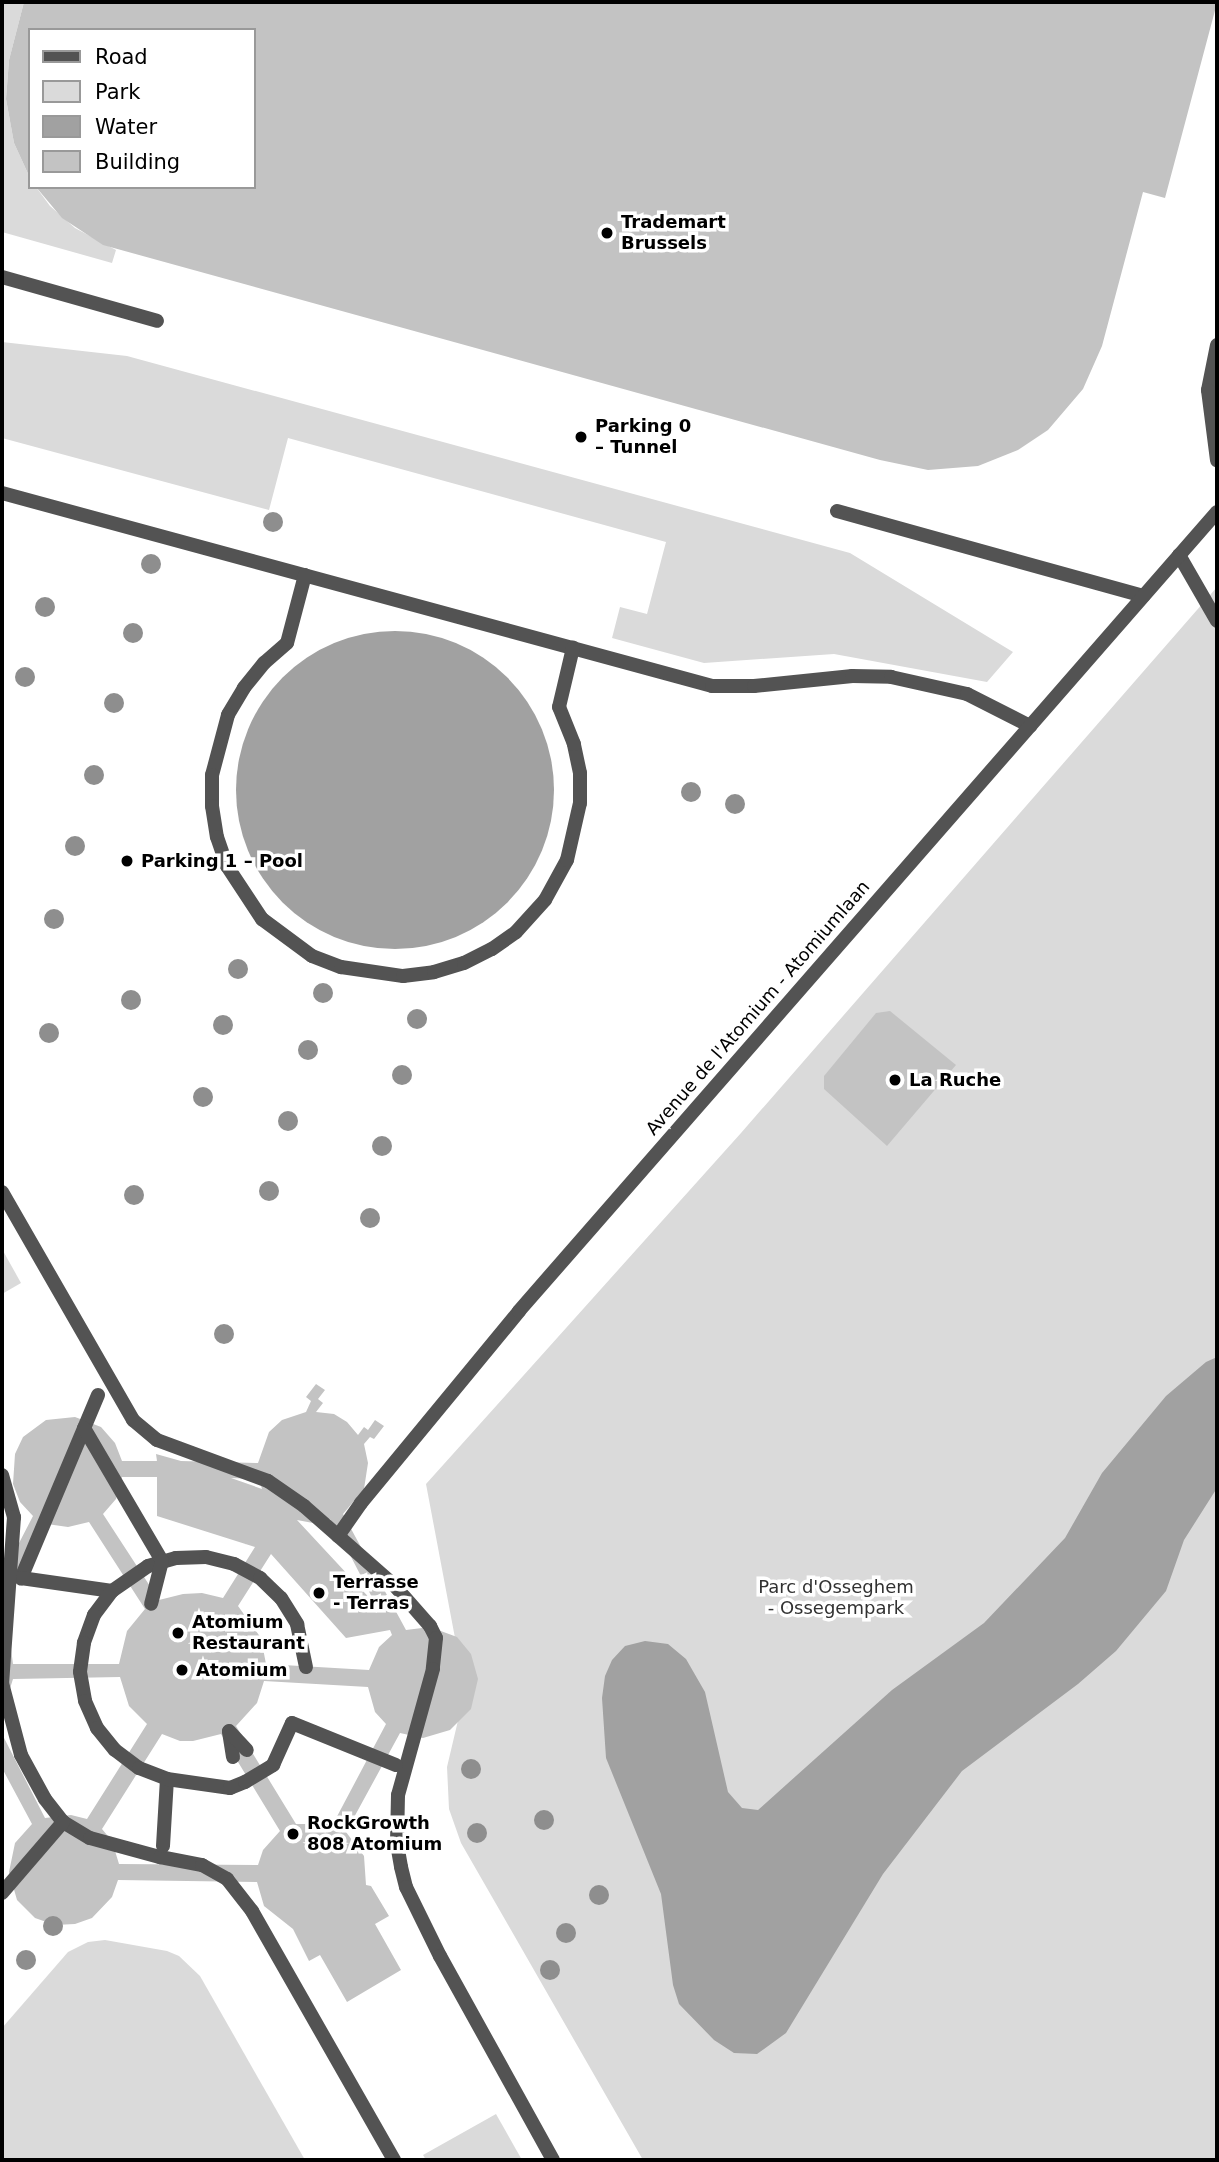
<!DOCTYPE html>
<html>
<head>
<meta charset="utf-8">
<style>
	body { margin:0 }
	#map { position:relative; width:1219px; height:2162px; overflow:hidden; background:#fff; font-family:"DejaVu Sans",sans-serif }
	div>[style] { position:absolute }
	.green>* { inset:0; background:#dadada }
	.water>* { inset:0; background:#a1a1a1 }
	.round { border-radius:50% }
	.building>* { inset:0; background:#c3c3c3 }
	.lane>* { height:14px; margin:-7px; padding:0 7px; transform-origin:7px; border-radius:7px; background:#535353 }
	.street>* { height:14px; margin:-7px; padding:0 7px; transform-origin:7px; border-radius:7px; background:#535353 }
	.trees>* { width:20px; height:20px; margin:-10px; border-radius:50%; background:#8e8e8e }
	.dots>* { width:19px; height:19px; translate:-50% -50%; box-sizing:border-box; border:4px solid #fff; border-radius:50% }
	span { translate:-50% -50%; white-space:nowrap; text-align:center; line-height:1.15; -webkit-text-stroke:7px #fff; paint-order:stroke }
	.poi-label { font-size:18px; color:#000; font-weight:700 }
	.left { translate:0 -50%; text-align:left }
	.street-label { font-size:18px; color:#000 }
	.park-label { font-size:18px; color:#313131 }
	.frame { position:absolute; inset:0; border:4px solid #000; pointer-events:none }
	.legend { position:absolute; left:28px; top:28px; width:228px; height:161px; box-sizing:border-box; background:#fff; border:2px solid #999; margin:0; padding:9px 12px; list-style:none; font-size:21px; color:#000 }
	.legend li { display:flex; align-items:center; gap:14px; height:35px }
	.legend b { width:35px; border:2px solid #999 }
</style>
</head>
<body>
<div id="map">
	<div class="green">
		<i style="clip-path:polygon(2px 2px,24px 2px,9px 60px,6px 99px,14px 143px,30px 178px,30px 187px,36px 187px,50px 206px,75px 228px,116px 250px,112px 263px,2px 232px)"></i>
		<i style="clip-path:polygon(2px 342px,127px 356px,850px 553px,1013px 652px,987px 682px,834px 654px,704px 663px,612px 638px,620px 607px,647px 614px,666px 542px,288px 438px,269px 510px,2px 438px)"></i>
		<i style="clip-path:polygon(1217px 587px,1217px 2160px,643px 2160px,461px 1843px,449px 1809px,447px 1767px,465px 1691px,426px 1484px,741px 1133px)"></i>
		<i style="clip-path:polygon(2px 1249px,21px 1283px,2px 1294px)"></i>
		<i style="clip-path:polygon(105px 1940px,167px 1951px,179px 1956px,200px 1976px,305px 2160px,2px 2160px,2px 2028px,68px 1952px,88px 1942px)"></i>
		<i style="clip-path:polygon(496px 2114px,522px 2160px,426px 2160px,423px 2155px)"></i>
	</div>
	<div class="water">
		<i class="round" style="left:236px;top:631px;width:318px;height:318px"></i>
		<i style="clip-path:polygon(1217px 1357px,1217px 1488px,1184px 1540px,1166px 1591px,1116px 1651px,1078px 1684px,962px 1771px,883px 1874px,786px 2033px,757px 2054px,734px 2053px,714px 2040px,679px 2004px,673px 1985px,661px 1894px,606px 1758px,602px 1698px,605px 1676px,612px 1660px,625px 1646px,645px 1641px,668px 1644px,686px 1659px,705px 1692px,728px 1792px,742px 1808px,758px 1810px,892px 1690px,984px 1623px,1065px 1538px,1102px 1473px,1166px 1396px,1206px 1362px)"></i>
	</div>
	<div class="building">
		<i style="clip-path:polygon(24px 2px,1217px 2px,1217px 3px,1165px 198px,1143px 192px,1102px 346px,1083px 389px,1048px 430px,1018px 450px,978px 466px,928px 470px,880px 460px,103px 245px,62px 218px,36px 187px,254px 187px,254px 30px,30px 30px,30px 178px,14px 143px,6px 99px,9px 60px)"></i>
		<i style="clip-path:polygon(890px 1011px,956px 1065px,887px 1146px,824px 1089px,824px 1076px,876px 1013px)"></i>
		<i style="clip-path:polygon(evenodd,316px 1384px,325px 1390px,318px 1399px,323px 1403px,316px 1412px,334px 1414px,347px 1422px,358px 1435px,364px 1427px,368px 1430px,375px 1420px,384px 1426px,374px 1439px,370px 1437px,364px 1444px,368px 1463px,364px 1489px,343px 1514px,406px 1630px,430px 1627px,457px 1637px,471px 1654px,478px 1679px,471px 1709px,450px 1730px,423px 1738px,400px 1733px,346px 1832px,364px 1856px,366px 1885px,371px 1886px,389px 1916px,375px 1924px,401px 1970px,347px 2002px,320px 1955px,309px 1961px,293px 1929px,264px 1906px,257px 1882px,118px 1880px,112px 1897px,92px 1918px,75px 1924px,55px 1925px,35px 1918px,17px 1900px,9px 1872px,15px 1843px,32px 1824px,2px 1768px,2px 1734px,45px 1818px,71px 1815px,87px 1819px,147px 1724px,129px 1706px,120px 1677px,13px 1679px,7px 1698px,11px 1649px,13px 1664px,119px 1664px,127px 1631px,145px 1609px,89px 1522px,68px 1527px,47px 1524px,2px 1609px,2px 1576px,33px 1516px,20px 1502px,13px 1484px,15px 1454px,23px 1437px,46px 1420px,75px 1417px,101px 1427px,115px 1443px,122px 1461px,157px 1461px,156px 1454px,181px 1461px,258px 1463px,269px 1432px,282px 1420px,306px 1412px,311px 1401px,306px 1397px,316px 1384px,122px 1477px,157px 1477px,157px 1516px,255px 1547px,223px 1598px,202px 1593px,183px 1594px,159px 1600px,103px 1514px,116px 1499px,122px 1477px,316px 1384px,231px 1478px,259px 1479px,262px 1489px,231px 1478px,316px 1384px,330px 1519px,349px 1553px,376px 1605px,297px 1520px,313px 1523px,330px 1519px,316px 1384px,271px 1554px,346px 1638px,390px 1630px,392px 1635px,379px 1647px,369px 1670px,266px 1664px,261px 1638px,238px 1606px,271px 1554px,316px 1384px,264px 1681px,368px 1687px,375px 1712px,386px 1724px,333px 1824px,296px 1824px,236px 1726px,257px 1703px,264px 1681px,316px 1384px,162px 1734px,180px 1741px,193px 1741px,221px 1734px,280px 1831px,263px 1850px,258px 1865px,119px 1864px,112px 1841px,102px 1829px,162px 1734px)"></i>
	</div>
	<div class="lane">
		<i style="left:2px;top:277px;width:161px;rotate:15.8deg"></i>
		<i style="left:1217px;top:345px;width:46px;rotate:101.3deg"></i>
		<i style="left:1208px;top:390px;width:71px;rotate:82.7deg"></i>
		<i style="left:2px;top:493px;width:736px;rotate:15.21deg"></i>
		<i style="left:712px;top:686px;width:42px"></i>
		<i style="left:754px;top:686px;width:99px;rotate:-5.8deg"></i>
		<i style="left:852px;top:676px;width:39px;rotate:1deg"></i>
		<i style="left:891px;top:677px;width:78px;rotate:12.6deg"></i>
		<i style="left:967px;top:694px;width:71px;rotate:26.9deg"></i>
		<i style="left:837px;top:511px;width:318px;rotate:15.5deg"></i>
		<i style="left:305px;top:575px;width:70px;rotate:104.8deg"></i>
		<i style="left:287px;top:643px;width:30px;rotate:139deg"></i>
		<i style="left:264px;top:663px;width:32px;rotate:129deg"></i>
		<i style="left:244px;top:688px;width:31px;rotate:121deg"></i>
		<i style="left:228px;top:715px;width:62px;rotate:104.9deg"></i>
		<i style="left:212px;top:775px;width:31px;rotate:90deg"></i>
		<i style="left:212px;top:806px;width:31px;rotate:81deg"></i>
		<i style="left:217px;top:837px;width:31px;rotate:71deg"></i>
		<i style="left:227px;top:866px;width:64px;rotate:56.6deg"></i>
		<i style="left:262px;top:919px;width:62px;rotate:36.5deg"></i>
		<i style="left:312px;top:956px;width:31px;rotate:21deg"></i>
		<i style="left:341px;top:967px;width:63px;rotate:8.3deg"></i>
		<i style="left:403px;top:976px;width:31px;rotate:-7deg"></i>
		<i style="left:434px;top:972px;width:31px;rotate:-17deg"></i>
		<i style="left:464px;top:963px;width:31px;rotate:-27deg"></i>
		<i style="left:492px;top:949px;width:29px;rotate:-35deg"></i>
		<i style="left:516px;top:932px;width:43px;rotate:-47.8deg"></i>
		<i style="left:545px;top:900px;width:46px;rotate:-61.2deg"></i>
		<i style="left:567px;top:860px;width:58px;rotate:-77.2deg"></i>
		<i style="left:580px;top:803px;width:30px;rotate:-90deg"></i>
		<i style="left:580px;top:773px;width:30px;rotate:-102deg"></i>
		<i style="left:574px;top:744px;width:40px;rotate:-112deg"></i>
		<i style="left:559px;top:707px;width:61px;rotate:-76.7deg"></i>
	</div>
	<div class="street">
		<i style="left:1179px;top:555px;width:76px;rotate:60.1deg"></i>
		<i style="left:2px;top:1192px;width:263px;rotate:60.1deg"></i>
		<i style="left:133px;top:1420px;width:31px;rotate:40deg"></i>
		<i style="left:157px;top:1440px;width:118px;rotate:20.3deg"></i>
		<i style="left:268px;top:1481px;width:44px;rotate:34.8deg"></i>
		<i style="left:304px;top:1506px;width:120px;rotate:41.3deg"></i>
		<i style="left:394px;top:1585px;width:55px;rotate:48.7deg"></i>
		<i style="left:430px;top:1626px;width:13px;rotate:63deg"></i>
		<i style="left:436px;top:1638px;width:31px;rotate:96deg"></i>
		<i style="left:433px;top:1669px;width:131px;rotate:105.5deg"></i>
		<i style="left:398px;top:1795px;width:49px;rotate:91.2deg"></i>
		<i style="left:397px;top:1844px;width:23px;rotate:80deg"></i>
		<i style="left:401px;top:1867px;width:21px;rotate:76deg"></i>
		<i style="left:406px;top:1887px;width:77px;rotate:63.8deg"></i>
		<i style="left:440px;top:1956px;width:233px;rotate:61deg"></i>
		<i style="left:98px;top:1395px;width:199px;rotate:112.8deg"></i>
		<i style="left:21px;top:1578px;width:92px;rotate:8.1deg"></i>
		<i style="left:112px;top:1591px;width:44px;rotate:-34.8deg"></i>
		<i style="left:148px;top:1566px;width:29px;rotate:-16deg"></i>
		<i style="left:176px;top:1558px;width:30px;rotate:-2deg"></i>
		<i style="left:206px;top:1557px;width:29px;rotate:14deg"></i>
		<i style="left:234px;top:1564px;width:30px;rotate:28deg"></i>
		<i style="left:260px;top:1578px;width:29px;rotate:44deg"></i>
		<i style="left:281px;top:1598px;width:31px;rotate:58deg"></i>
		<i style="left:297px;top:1624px;width:44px;rotate:78.2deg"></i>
		<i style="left:84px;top:1428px;width:154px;rotate:59.6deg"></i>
		<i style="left:162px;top:1561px;width:44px;rotate:104.3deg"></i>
		<i style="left:2px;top:1475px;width:44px;rotate:74.1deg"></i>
		<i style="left:14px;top:1517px;width:166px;rotate:94.1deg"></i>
		<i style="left:2px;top:1683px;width:74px;rotate:75.2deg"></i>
		<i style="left:21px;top:1755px;width:50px;rotate:61.4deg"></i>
		<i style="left:45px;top:1799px;width:29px;rotate:52deg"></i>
		<i style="left:63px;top:1822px;width:31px;rotate:31deg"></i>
		<i style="left:90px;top:1838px;width:73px;rotate:15.2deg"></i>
		<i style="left:160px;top:1857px;width:43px;rotate:10.8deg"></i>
		<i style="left:202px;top:1865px;width:29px;rotate:29deg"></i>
		<i style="left:227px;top:1879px;width:41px;rotate:52deg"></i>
		<i style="left:252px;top:1911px;width:287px;rotate:60.3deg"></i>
		<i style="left:338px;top:1536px;width:40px;rotate:-55.1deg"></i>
		<i style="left:361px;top:1503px;width:249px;rotate:-50.5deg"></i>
		<i style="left:519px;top:1311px;width:1061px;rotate:-48.86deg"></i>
		<i style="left:112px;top:1591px;width:30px;rotate:127deg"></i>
		<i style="left:94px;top:1615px;width:30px;rotate:110deg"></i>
		<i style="left:84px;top:1643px;width:29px;rotate:98deg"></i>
		<i style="left:80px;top:1672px;width:29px;rotate:80deg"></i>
		<i style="left:85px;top:1701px;width:30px;rotate:66deg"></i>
		<i style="left:97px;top:1728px;width:28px;rotate:51deg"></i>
		<i style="left:115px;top:1750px;width:30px;rotate:37deg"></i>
		<i style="left:139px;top:1768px;width:30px;rotate:21deg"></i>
		<i style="left:233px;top:1757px;width:26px;rotate:-99deg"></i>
		<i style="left:229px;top:1731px;width:26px;rotate:47deg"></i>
		<i style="left:163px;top:1846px;width:67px;rotate:-86.6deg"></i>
		<i style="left:167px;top:1779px;width:64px;rotate:8.1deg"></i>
		<i style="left:230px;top:1788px;width:16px;rotate:-22deg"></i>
		<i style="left:245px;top:1782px;width:33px;rotate:-31deg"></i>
		<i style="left:273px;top:1765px;width:46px;rotate:-65.7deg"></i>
		<i style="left:292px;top:1723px;width:112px;rotate:22deg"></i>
		<i style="left:2px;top:1893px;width:94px;rotate:-49.3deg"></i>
	</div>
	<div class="trees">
		<i style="left:273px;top:522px"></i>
		<i style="left:151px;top:564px"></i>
		<i style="left:45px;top:607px"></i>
		<i style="left:133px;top:633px"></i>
		<i style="left:25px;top:677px"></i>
		<i style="left:114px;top:703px"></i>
		<i style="left:94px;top:775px"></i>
		<i style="left:691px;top:792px"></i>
		<i style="left:735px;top:804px"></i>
		<i style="left:75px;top:846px"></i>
		<i style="left:54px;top:919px"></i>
		<i style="left:238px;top:969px"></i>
		<i style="left:323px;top:993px"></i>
		<i style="left:131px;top:1000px"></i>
		<i style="left:417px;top:1019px"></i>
		<i style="left:223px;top:1025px"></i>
		<i style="left:49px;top:1033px"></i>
		<i style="left:308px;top:1050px"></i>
		<i style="left:402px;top:1075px"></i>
		<i style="left:203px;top:1097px"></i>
		<i style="left:288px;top:1121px"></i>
		<i style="left:382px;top:1146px"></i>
		<i style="left:269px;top:1191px"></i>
		<i style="left:134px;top:1195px"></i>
		<i style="left:370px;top:1218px"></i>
		<i style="left:224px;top:1334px"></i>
		<i style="left:471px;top:1769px"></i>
		<i style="left:544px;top:1820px"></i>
		<i style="left:477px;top:1833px"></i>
		<i style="left:599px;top:1895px"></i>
		<i style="left:53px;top:1926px"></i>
		<i style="left:566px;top:1933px"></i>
		<i style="left:26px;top:1960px"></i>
		<i style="left:550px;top:1970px"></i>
	</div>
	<div class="dots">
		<i style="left:607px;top:233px;background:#000"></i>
		<i style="left:581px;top:437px;background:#000"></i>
		<i style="left:127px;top:861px;background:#000"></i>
		<i style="left:895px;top:1080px;background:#000"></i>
		<i style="left:319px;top:1593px;background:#000"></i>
		<i style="left:178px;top:1633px;background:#000"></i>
		<i style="left:182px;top:1670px;background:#000"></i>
		<i style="left:293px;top:1834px;background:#000"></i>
	</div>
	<div class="poi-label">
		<span class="left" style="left:621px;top:233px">Trademart<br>Brussels</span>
		<span class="left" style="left:595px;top:437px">Parking 0<br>– Tunnel</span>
		<span class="left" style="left:141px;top:861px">Parking 1 – Pool</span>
		<span class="left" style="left:909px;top:1080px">La Ruche</span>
		<span class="left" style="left:333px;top:1593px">Terrasse<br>- Terras</span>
		<span class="left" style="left:192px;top:1633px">Atomium<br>Restaurant</span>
		<span class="left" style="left:196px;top:1670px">Atomium</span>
		<span class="left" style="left:307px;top:1834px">RockGrowth<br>808 Atomium</span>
	</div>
	<div class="street-label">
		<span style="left:758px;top:1008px;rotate:-49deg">Avenue de l'Atomium - Atomiumlaan</span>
	</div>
	<div class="park-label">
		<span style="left:836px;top:1598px">Parc d'Osseghem<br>- Ossegempark</span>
	</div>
	<div class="frame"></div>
	<ul class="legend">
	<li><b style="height:9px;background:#535353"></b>Road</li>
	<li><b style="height:19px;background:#dadada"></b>Park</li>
	<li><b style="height:19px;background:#a1a1a1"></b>Water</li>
	<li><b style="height:19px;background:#c3c3c3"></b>Building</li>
	</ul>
</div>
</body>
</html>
